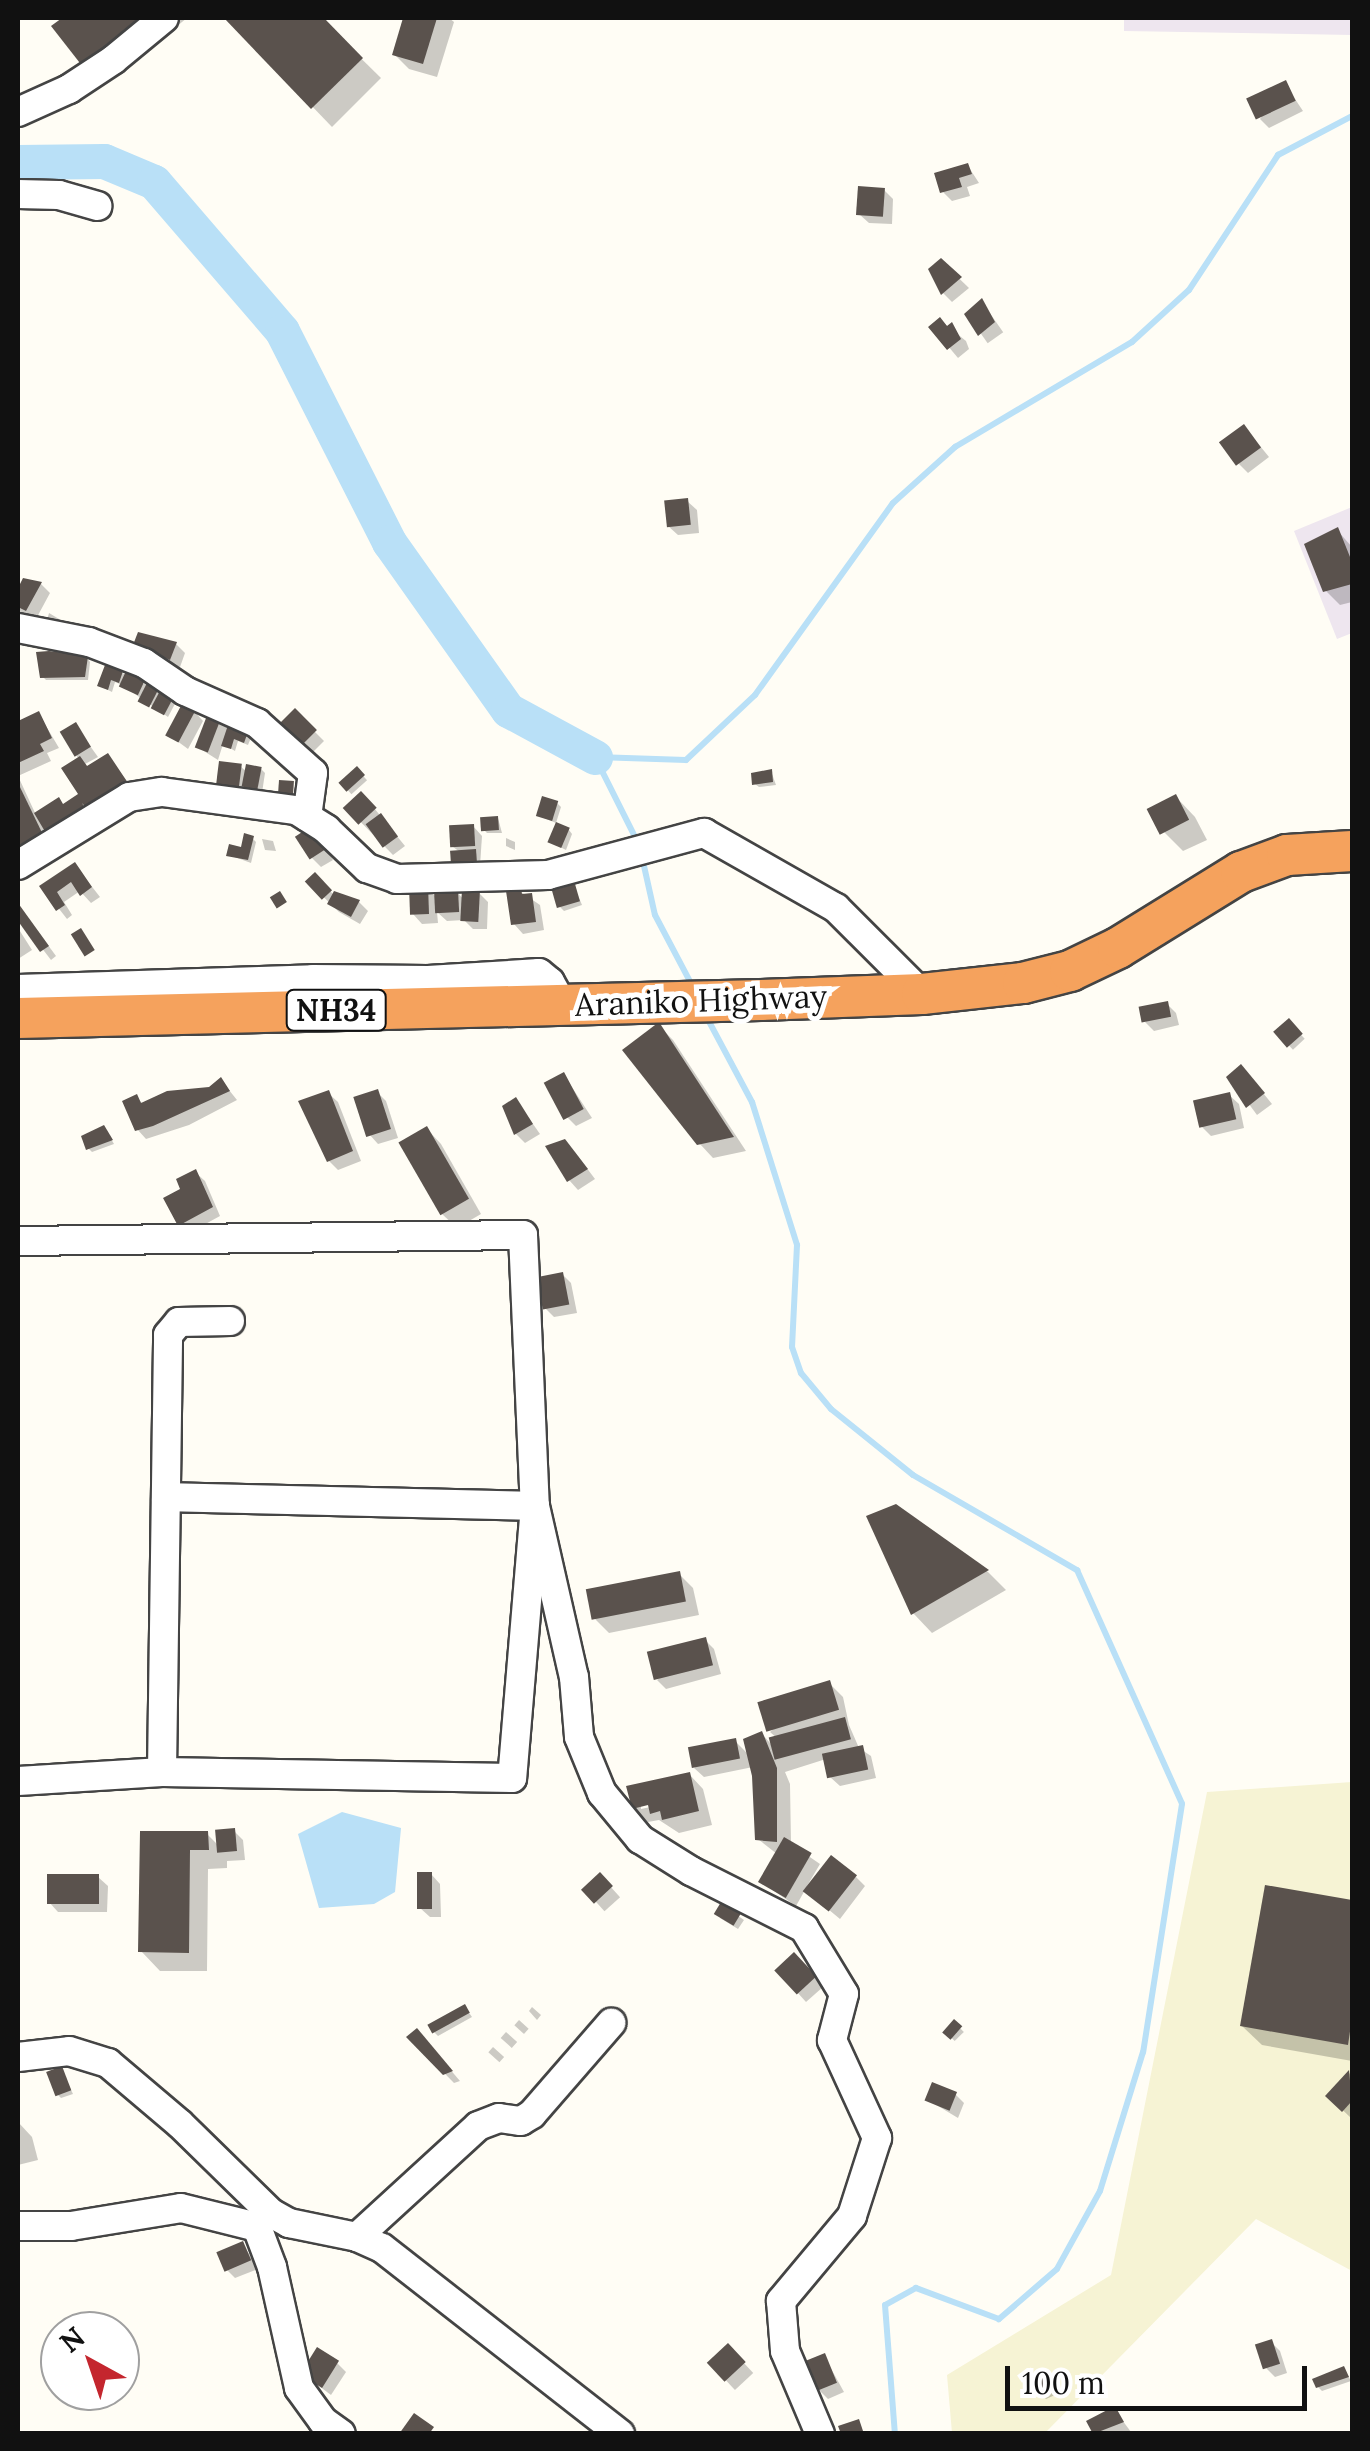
<!DOCTYPE html>
<html>
<head>
<meta charset="utf-8">
<style>
	body { margin:0 }
	#map { position:relative; width:1370px; height:2451px; overflow:hidden; background:#fffdf5; font-family:Lora,serif }
	div>[style] { position:absolute }
	.industrial>* { inset:0; background:#eee6ef }
	.farmland>* { inset:0; background:#f6f3d4 }
	.water>* { inset:0; background:#b9e0f7 }
	.shadow>* { inset:0; background:#0003; transform-origin:0 0 }
	.stream>* { height:6px; margin:-3px; padding:0 3px; transform-origin:3px; border-radius:3px; background:#b9e0f7 }
	.river>* { height:35px; margin:-17.5px; padding:0 17.5px; transform-origin:17.5px; border-radius:17.5px; background:#b9e0f7 }
	.building>* { inset:0; background:#5a524d; transform-origin:0 0 }
	.roads { filter:drop-shadow(2px 0 #444) drop-shadow(-2px 0 #444) drop-shadow(0 2px #444) drop-shadow(0 -2px #444) }
	.minor>* { height:28px; margin:-14px; padding:0 14px; transform-origin:14px; border-radius:14px; background:#fff }
	.highway>* { height:40px; margin:-20px; padding:0 20px; transform-origin:20px; border-radius:20px; background:#f5a25d }
	span { translate:-50% -50%; white-space:nowrap; text-align:center; line-height:1.15; -webkit-text-stroke:10px #fff; paint-order:stroke }
	.shield-label span { padding:2px 8px; background:#fff; border:2px solid; border-radius:8px; -webkit-text-stroke-width:0 }
	.shield-label { font-size:30px; color:#111; font-weight:700 }
	.street-label { font-size:32px; color:#111 }
	.frame { position:absolute; inset:0; border:20px solid #111; pointer-events:none }
	.north { position:absolute; left:40px; top:2311px; width:100px; height:100px; box-sizing:border-box; background:#fff; border:2px solid #a0a0a0; border-radius:50%; rotate:320deg; font-size:28px; font-weight:700; line-height:40px; text-align:center; color:#111 }
	.north::after { content:''; display:block; margin:auto; width:35px; height:45px; background:#c4262e; clip-path:polygon(50% 0,100% 100%,50% 72%,0 100%) }
	.scale { position:absolute; left:1005px; top:2366px; width:302px; height:45px; box-sizing:border-box; border:5px solid #111; border-top:0; padding-left:12px; font-size:30px; line-height:35px; white-space:nowrap; color:#111; -webkit-text-stroke:8px #fff; paint-order:stroke }
</style>
</head>
<body>
<div id="map">
	<div class="industrial">
		<i style="clip-path:polygon(1124px 18px,1352px 18px,1352px 35px,1124px 31px)"></i>
		<i style="clip-path:polygon(1352px 507px,1352px 633px,1337px 639px,1294px 531px)"></i>
	</div>
	<div class="farmland">
		<i style="clip-path:polygon(1352px 1782px,1352px 2271px,1256px 2219px,1045px 2433px,952px 2433px,947px 2375px,1111px 2275px,1207px 1792px)"></i>
	</div>
	<div class="water">
		<i style="clip-path:polygon(342px 1812px,401px 1828px,395px 1892px,374px 1904px,319px 1908px,298px 1834px)"></i>
	</div>
	<div class="shadow">
		<i style="clip-path:polygon(67px 18px,187px 18px,105px 84px,55px 27px)"></i>
		<i style="clip-path:polygon(227px 18px,320px 18px,381px 78px,332px 127px)"></i>
		<i style="clip-path:polygon(406px 18px,449px 18px,454px 22px,437px 77px,409px 69px,394px 54px)"></i>
		<i style="clip-path:polygon(1285px 84px,1303px 111px,1269px 128px,1260px 119px)"></i>
		<i style="clip-path:polygon(968px 166px,979px 183px,967px 187px,970px 196px,952px 201px,943px 192px)"></i>
		<i style="clip-path:polygon(884px 190px,893px 199px,892px 224px,869px 223px,859px 214px)"></i>
		<i style="clip-path:polygon(941px 261px,969px 288px,952px 302px,943px 293px)"></i>
		<i style="left:982px;top:302px;width:37px;height:19px;rotate:55deg"></i>
		<i style="clip-path:polygon(940px 320px,966px 341px,969px 349px,958px 358px,932px 327px)"></i>
		<i style="clip-path:polygon(1252px 436px,1269px 457px,1248px 473px,1239px 464px)"></i>
		<i style="clip-path:polygon(687px 501px,697px 510px,699px 533px,678px 535px,668px 526px)"></i>
		<i style="clip-path:polygon(1337px 530px,1352px 547px,1352px 602px,1340px 605px,1325px 590px)"></i>
		<i style="clip-path:polygon(24px 581px,41px 584px,50px 593px,36px 619px,30px 616px,23px 628px,18px 625px,18px 594px)"></i>
		<i style="clip-path:polygon(49px 613px,64px 622px,68px 626px,46px 624px)"></i>
		<i style="clip-path:polygon(176px 644px,185px 653px,180px 667px,145px 653px)"></i>
		<i style="clip-path:polygon(87px 658px,90px 662px,88px 680px,46px 680px,42px 676px)"></i>
		<i style="clip-path:polygon(122px 673px,177px 700px,168px 717px,122px 685px,115px 682px,112px 692px,100px 686px)"></i>
		<i style="clip-path:polygon(194px 711px,203px 721px,188px 749px,169px 735px)"></i>
		<i style="left:295px;top:712px;width:41px;height:18px;rotate:45deg"></i>
		<i style="clip-path:polygon(39px 714px,59px 748px,47px 753px,51px 761px,18px 776px,36px 815px,64px 806px,43px 830px,54px 852px,18px 850px,18px 724px)"></i>
		<i style="clip-path:polygon(220px 720px,229px 730px,231px 726px,252px 735px,248px 745px,238px 741px,235px 751px,223px 744px,218px 760px,199px 748px)"></i>
		<i style="clip-path:polygon(75px 725px,98px 757px,85px 764px,89px 768px,108px 756px,136px 793px,115px 807px,76px 755px)"></i>
		<i style="clip-path:polygon(240px 766px,247px 772px,261px 769px,265px 773px,262px 793px,228px 795px)"></i>
		<i style="left:357px;top:769px;width:15px;height:21px;rotate:48deg"></i>
		<i style="clip-path:polygon(771px 771px,776px 785px,759px 787px,755px 784px)"></i>
		<i style="clip-path:polygon(1176px 797px,1195px 817px,1207px 840px,1183px 851px,1164px 832px)"></i>
		<i style="clip-path:polygon(370px 803px,405px 846px,393px 855px,346px 807px)"></i>
		<i style="clip-path:polygon(557px 803px,561px 807px,556px 823px,539px 816px)"></i>
		<i style="clip-path:polygon(498px 818px,502px 833px,487px 833px,483px 829px)"></i>
		<i style="clip-path:polygon(473px 826px,482px 836px,480px 866px,453px 847px)"></i>
		<i style="clip-path:polygon(569px 830px,572px 834px,566px 850px,550px 842px)"></i>
		<i style="clip-path:polygon(252px 838px,256px 842px,251px 863px,229px 855px,243px 850px)"></i>
		<i style="clip-path:polygon(506px 838px,515px 842px,515px 850px,506px 846px)"></i>
		<i style="clip-path:polygon(262px 839px,273px 841px,276px 851px,265px 850px)"></i>
		<i style="clip-path:polygon(319px 840px,333px 860px,321px 867px,312px 858px)"></i>
		<i style="clip-path:polygon(75px 865px,100px 897px,91px 903px,80px 891px,64px 902px,72px 915px,67px 919px,42px 887px)"></i>
		<i style="clip-path:polygon(315px 876px,335px 896px,359px 902px,368px 911px,360px 924px,339px 912px,308px 882px)"></i>
		<i style="clip-path:polygon(574px 886px,582px 905px,564px 911px,560px 907px)"></i>
		<i style="clip-path:polygon(427px 888px,436px 897px,457px 892px,464px 900px,479px 893px,488px 902px,487px 929px,473px 929px,464px 920px,447px 921px,437px 912px,438px 923px,422px 924px,413px 914px)"></i>
		<i style="clip-path:polygon(521px 892px,540px 905px,544px 930px,523px 934px,514px 924px)"></i>
		<i style="clip-path:polygon(18px 904px,56px 956px,51px 960px,18px 917px)"></i>
		<i style="clip-path:polygon(18px 928px,32px 950px,18px 959px)"></i>
		<i style="clip-path:polygon(1167px 1004px,1176px 1013px,1179px 1025px,1154px 1031px,1145px 1022px)"></i>
		<i style="left:1289px;top:1022px;width:23px;height:16px;rotate:47deg"></i>
		<i style="clip-path:polygon(659px 1026px,673px 1040px,746px 1151px,713px 1158px,699px 1143px)"></i>
		<i style="clip-path:polygon(564px 1075px,592px 1118px,576px 1126px,567px 1117px)"></i>
		<i style="clip-path:polygon(1229px 1077px,1250px 1077px,1272px 1104px,1257px 1115px)"></i>
		<i style="clip-path:polygon(221px 1080px,237px 1100px,189px 1125px,146px 1139px,137px 1129px,136px 1097px,143px 1104px,210px 1089px)"></i>
		<i style="clip-path:polygon(377px 1092px,386px 1101px,398px 1138px,378px 1144px,369px 1134px)"></i>
		<i style="clip-path:polygon(328px 1093px,338px 1102px,361px 1161px,338px 1170px,329px 1161px)"></i>
		<i style="clip-path:polygon(1229px 1095px,1239px 1104px,1244px 1128px,1211px 1136px,1201px 1126px)"></i>
		<i style="clip-path:polygon(516px 1100px,540px 1134px,525px 1143px,516px 1134px,505px 1107px)"></i>
		<i style="clip-path:polygon(427px 1129px,441px 1144px,481px 1214px,457px 1228px,442px 1214px,403px 1144px)"></i>
		<i style="clip-path:polygon(107px 1132px,114px 1144px,92px 1152px,88px 1148px)"></i>
		<i style="clip-path:polygon(574px 1151px,595px 1179px,578px 1190px,569px 1180px)"></i>
		<i style="clip-path:polygon(195px 1172px,205px 1181px,220px 1216px,189px 1233px,180px 1224px,184px 1190px)"></i>
		<i style="clip-path:polygon(562px 1274px,571px 1283px,577px 1313px,554px 1317px,545px 1308px)"></i>
		<i style="clip-path:polygon(896px 1507px,988px 1572px,1006px 1590px,932px 1633px,913px 1613px)"></i>
		<i style="clip-path:polygon(679px 1574px,693px 1588px,699px 1615px,609px 1633px,595px 1619px)"></i>
		<i style="clip-path:polygon(705px 1640px,714px 1649px,721px 1674px,666px 1689px,657px 1680px)"></i>
		<i style="clip-path:polygon(829px 1683px,843px 1697px,849px 1725px,859px 1748px,871px 1756px,876px 1778px,840px 1786px,830px 1777px,826px 1759px,785px 1772px,790px 1784px,791px 1844px,820px 1864px,807px 1886px,856px 1877px,865px 1886px,840px 1919px,805px 1890px,796px 1906px,761px 1882px,777px 1854px,758px 1839px,753px 1767px,704px 1777px,694px 1768px,735px 1741px,749px 1755px,762px 1734px,771px 1744px,780px 1741px,770px 1732px)"></i>
		<i style="clip-path:polygon(evenodd,689px 1774px,703px 1789px,712px 1825px,679px 1833px,659px 1820px,648px 1822px,634px 1807px,689px 1774px,641px 1804px,660px 1805px,641px 1809px,641px 1804px)"></i>
		<i style="clip-path:polygon(234px 1831px,243px 1840px,245px 1860px,227px 1861px,227px 1868px,208px 1869px,207px 1971px,160px 1971px,141px 1951px,142px 1833px,207px 1834px,219px 1846px)"></i>
		<i style="clip-path:polygon(431px 1874px,440px 1884px,441px 1917px,430px 1917px,420px 1908px)"></i>
		<i style="left:600px;top:1875px;width:30px;height:21px;rotate:48deg"></i>
		<i style="clip-path:polygon(98px 1877px,108px 1886px,107px 1912px,58px 1912px,49px 1902px)"></i>
		<i style="clip-path:polygon(1267px 1888px,1352px 1902px,1352px 2061px,1262px 2045px,1242px 2026px)"></i>
		<i style="clip-path:polygon(722px 1905px,744px 1920px,738px 1929px,720px 1918px)"></i>
		<i style="clip-path:polygon(803px 1965px,823px 1987px,806px 2002px,777px 1970px)"></i>
		<i style="clip-path:polygon(465px 2007px,472px 2017px,438px 2036px,434px 2032px)"></i>
		<i style="clip-path:polygon(532px 2007px,541px 2015px,537px 2020px,529px 2011px)"></i>
		<i style="left:519px;top:2020px;width:13px;height:7px;rotate:42deg"></i>
		<i style="left:954px;top:2022px;width:14px;height:13px;rotate:45deg"></i>
		<i style="left:506px;top:2032px;width:15px;height:8px;rotate:42deg"></i>
		<i style="clip-path:polygon(409px 2037px,425px 2040px,460px 2081px,454px 2083px)"></i>
		<i style="left:493px;top:2047px;width:15px;height:7px;rotate:42deg"></i>
		<i style="clip-path:polygon(61px 2069px,73px 2094px,61px 2098px,57px 2094px)"></i>
		<i style="clip-path:polygon(1349px 2073px,1352px 2076px,1352px 2119px,1328px 2096px)"></i>
		<i style="clip-path:polygon(955px 2094px,964px 2103px,958px 2118px,928px 2100px)"></i>
		<i style="clip-path:polygon(18px 2122px,32px 2137px,38px 2160px,18px 2165px)"></i>
		<i style="clip-path:polygon(243px 2244px,258px 2269px,235px 2278px,226px 2269px)"></i>
		<i style="clip-path:polygon(1271px 2342px,1280px 2351px,1287px 2373px,1275px 2377px,1266px 2368px)"></i>
		<i style="left:728px;top:2346px;width:37px;height:25px;rotate:47deg"></i>
		<i style="clip-path:polygon(824px 2356px,844px 2392px,828px 2399px,819px 2390px)"></i>
		<i style="clip-path:polygon(337px 2363px,346px 2372px,331px 2395px,303px 2374px)"></i>
		<i style="clip-path:polygon(1344px 2369px,1351px 2381px,1322px 2391px,1318px 2387px)"></i>
		<i style="clip-path:polygon(1045px 2378px,1055px 2395px,1046px 2399px,1042px 2395px)"></i>
		<i style="clip-path:polygon(1114px 2409px,1131px 2432px,1096px 2434px,1090px 2422px)"></i>
	</div>
	<div class="stream">
		<i style="left:595px;top:757px;width:98px;rotate:63.4deg"></i>
		<i style="left:596px;top:757px;width:90px;rotate:1.9deg"></i>
		<i style="left:686px;top:760px;width:95px;rotate:-43.3deg"></i>
		<i style="left:755px;top:695px;width:236px;rotate:-54.3deg"></i>
		<i style="left:893px;top:503px;width:84px;rotate:-42.1deg"></i>
		<i style="left:955px;top:447px;width:206px;rotate:-30.7deg"></i>
		<i style="left:1132px;top:342px;width:77px;rotate:-42.4deg"></i>
		<i style="left:1189px;top:290px;width:162px;rotate:-56.6deg"></i>
		<i style="left:1278px;top:155px;width:84px;rotate:-27.8deg"></i>
		<i style="left:642px;top:857px;width:59px;rotate:77.4deg"></i>
		<i style="left:655px;top:915px;width:84px;rotate:62.2deg"></i>
		<i style="left:705px;top:1014px;width:100px;rotate:61.9deg"></i>
		<i style="left:752px;top:1102px;width:150px;rotate:72.5deg"></i>
		<i style="left:797px;top:1245px;width:102px;rotate:92.8deg"></i>
		<i style="left:792px;top:1347px;width:28px;rotate:71deg"></i>
		<i style="left:801px;top:1373px;width:47px;rotate:50.2deg"></i>
		<i style="left:831px;top:1409px;width:105px;rotate:38.8deg"></i>
		<i style="left:913px;top:1475px;width:190px;rotate:30.1deg"></i>
		<i style="left:1077px;top:1570px;width:256px;rotate:65.8deg"></i>
		<i style="left:1182px;top:1804px;width:251px;rotate:98.9deg"></i>
		<i style="left:1143px;top:2052px;width:145px;rotate:107.2deg"></i>
		<i style="left:1100px;top:2191px;width:89px;rotate:118.9deg"></i>
		<i style="left:1057px;top:2269px;width:77px;rotate:139.2deg"></i>
		<i style="left:999px;top:2319px;width:89px;rotate:-159.5deg"></i>
		<i style="left:916px;top:2288px;width:35px;rotate:151deg"></i>
		<i style="left:885px;top:2305px;width:129px;rotate:85.6deg"></i>
	</div>
	<div class="river">
		<i style="left:18px;top:162px;width:86px;rotate:-0.7deg"></i>
		<i style="left:104px;top:161px;width:54px;rotate:22.8deg"></i>
		<i style="left:154px;top:182px;width:196px;rotate:49.3deg"></i>
		<i style="left:282px;top:331px;width:237px;rotate:63.1deg"></i>
		<i style="left:389px;top:542px;width:206px;rotate:54.7deg"></i>
		<i style="left:508px;top:710px;width:99px;rotate:28.4deg"></i>
	</div>
	<div class="building">
		<i style="clip-path:polygon(62px 18px,144px 18px,83px 67px,51px 26px)"></i>
		<i style="clip-path:polygon(224px 18px,324px 18px,363px 58px,311px 109px)"></i>
		<i style="clip-path:polygon(403px 18px,437px 18px,423px 64px,392px 55px)"></i>
		<i style="left:1286px;top:80px;width:23px;height:44px;rotate:65deg"></i>
		<i style="clip-path:polygon(968px 163px,972px 174px,959px 178px,962px 187px,940px 193px,934px 173px)"></i>
		<i style="left:858px;top:186px;width:27px;height:29px;rotate:4deg"></i>
		<i style="clip-path:polygon(941px 258px,962px 277px,941px 295px,928px 269px)"></i>
		<i style="clip-path:polygon(982px 298px,995px 322px,978px 336px,964px 314px)"></i>
		<i style="clip-path:polygon(940px 317px,947px 326px,952px 322px,961px 339px,947px 350px,928px 327px)"></i>
		<i style="left:1244px;top:424px;width:29px;height:31px;rotate:54deg"></i>
		<i style="left:688px;top:498px;width:27px;height:24px;rotate:84deg"></i>
		<i style="clip-path:polygon(1338px 527px,1352px 562px,1352px 584px,1323px 592px,1304px 544px)"></i>
		<i style="clip-path:polygon(23px 578px,42px 582px,26px 611px,20px 608px,18px 614px,18px 588px)"></i>
		<i style="clip-path:polygon(138px 632px,177px 642px,170px 660px,133px 645px)"></i>
		<i style="clip-path:polygon(49px 651px,88px 656px,85px 677px,40px 678px,36px 652px)"></i>
		<i style="clip-path:polygon(105px 665px,123px 671px,119px 683px,111px 680px,108px 690px,97px 686px)"></i>
		<i style="left:126px;top:671px;width:21px;height:17px;rotate:25deg"></i>
		<i style="left:148px;top:681px;width:13px;height:23px;rotate:27deg"></i>
		<i style="left:162px;top:687px;width:15px;height:24px;rotate:28deg"></i>
		<i style="left:183px;top:702px;width:15px;height:38px;rotate:28deg"></i>
		<i style="left:295px;top:708px;width:31px;height:24px;rotate:45deg"></i>
		<i style="clip-path:polygon(39px 711px,52px 738px,40px 744px,44px 751px,18px 763px,18px 721px)"></i>
		<i style="left:208px;top:713px;width:14px;height:37px;rotate:21deg"></i>
		<i style="left:76px;top:722px;width:29px;height:19px;rotate:59deg"></i>
		<i style="clip-path:polygon(229px 722px,249px 729px,244px 743px,234px 739px,231px 749px,221px 746px)"></i>
		<i style="clip-path:polygon(108px 753px,128px 783px,91px 814px,82px 803px,89px 815px,50px 840px,34px 813px,59px 797px,63px 804px,78px 794px,61px 768px,80px 756px,87px 766px)"></i>
		<i style="left:219px;top:761px;width:23px;height:25px;rotate:7deg"></i>
		<i style="left:246px;top:764px;width:16px;height:23px;rotate:11deg"></i>
		<i style="left:357px;top:766px;width:12px;height:25px;rotate:48deg"></i>
		<i style="clip-path:polygon(772px 769px,773px 782px,752px 785px,751px 773px)"></i>
		<i style="left:279px;top:780px;width:15px;height:14px;rotate:4deg"></i>
		<i style="clip-path:polygon(18px 783px,47px 843px,18px 858px)"></i>
		<i style="left:361px;top:791px;width:23px;height:25px;rotate:47deg"></i>
		<i style="left:1176px;top:794px;width:29px;height:33px;rotate:63deg"></i>
		<i style="left:542px;top:796px;width:17px;height:21px;rotate:17deg"></i>
		<i style="left:381px;top:813px;width:29px;height:19px;rotate:54deg"></i>
		<i style="left:498px;top:816px;width:14px;height:18px;rotate:86deg"></i>
		<i style="left:556px;top:822px;width:15px;height:22px;rotate:23deg"></i>
		<i style="left:474px;top:824px;width:22px;height:25px;rotate:87deg"></i>
		<i style="left:310px;top:827px;width:27px;height:18px;rotate:57deg"></i>
		<i style="clip-path:polygon(244px 833px,254px 836px,248px 860px,226px 856px,229px 844px,241px 847px)"></i>
		<i style="left:476px;top:849px;width:14px;height:26px;rotate:86deg"></i>
		<i style="clip-path:polygon(75px 862px,92px 887px,80px 896px,71px 882px,57px 892px,65px 905px,56px 911px,39px 886px)"></i>
		<i style="left:315px;top:872px;width:25px;height:14px;rotate:47deg"></i>
		<i style="left:575px;top:884px;width:18px;height:24px;rotate:74deg"></i>
		<i style="left:428px;top:885px;width:29px;height:19px;rotate:88deg"></i>
		<i style="left:462px;top:889px;width:18px;height:32px;rotate:3deg"></i>
		<i style="clip-path:polygon(521px 889px,522px 894px,532px 893px,536px 922px,511px 925px,506px 891px)"></i>
		<i style="left:458px;top:890px;width:22px;height:24px;rotate:87deg"></i>
		<i style="left:280px;top:891px;width:13px;height:12px;rotate:58deg"></i>
		<i style="clip-path:polygon(334px 891px,360px 900px,351px 917px,327px 904px)"></i>
		<i style="clip-path:polygon(18px 903px,49px 946px,40px 952px,18px 921px)"></i>
		<i style="left:81px;top:928px;width:26px;height:12px;rotate:58deg"></i>
		<i style="left:1168px;top:1001px;width:16px;height:30px;rotate:79deg"></i>
		<i style="left:1289px;top:1018px;width:21px;height:21px;rotate:49deg"></i>
		<i style="clip-path:polygon(659px 1022px,734px 1137px,697px 1145px,622px 1050px)"></i>
		<i style="clip-path:polygon(1241px 1064px,1265px 1093px,1246px 1108px,1226px 1077px)"></i>
		<i style="left:564px;top:1072px;width:42px;height:23px;rotate:62deg"></i>
		<i style="clip-path:polygon(221px 1077px,230px 1091px,153px 1126px,135px 1131px,122px 1101px,137px 1094px,141px 1103px,167px 1091px,209px 1087px)"></i>
		<i style="left:378px;top:1089px;width:42px;height:26px;rotate:72deg"></i>
		<i style="clip-path:polygon(329px 1090px,353px 1151px,327px 1162px,298px 1101px)"></i>
		<i style="left:1230px;top:1092px;width:28px;height:38px;rotate:77deg"></i>
		<i style="clip-path:polygon(516px 1097px,533px 1124px,514px 1135px,502px 1106px)"></i>
		<i style="clip-path:polygon(104px 1125px,113px 1140px,86px 1150px,81px 1136px)"></i>
		<i style="left:427px;top:1126px;width:84px;height:33px;rotate:60deg"></i>
		<i style="clip-path:polygon(565px 1139px,588px 1169px,567px 1182px,545px 1146px)"></i>
		<i style="clip-path:polygon(196px 1169px,213px 1207px,178px 1226px,163px 1198px,180px 1189px,176px 1179px)"></i>
		<i style="left:563px;top:1272px;width:33px;height:27px;rotate:79deg"></i>
		<i style="clip-path:polygon(896px 1504px,989px 1570px,911px 1615px,866px 1516px)"></i>
		<i style="left:680px;top:1571px;width:31px;height:96px;rotate:79deg"></i>
		<i style="left:706px;top:1637px;width:29px;height:61px;rotate:76deg"></i>
		<i style="left:830px;top:1680px;width:31px;height:76px;rotate:73deg"></i>
		<i style="left:845px;top:1717px;width:23px;height:79px;rotate:75deg"></i>
		<i style="clip-path:polygon(762px 1731px,777px 1768px,777px 1842px,755px 1840px,752px 1776px,743px 1739px)"></i>
		<i style="left:736px;top:1738px;width:21px;height:49px;rotate:79deg"></i>
		<i style="left:863px;top:1745px;width:25px;height:42px;rotate:78deg"></i>
		<i style="clip-path:polygon(690px 1772px,699px 1811px,662px 1820px,660px 1811px,650px 1814px,648px 1805px,632px 1809px,626px 1786px)"></i>
		<i style="left:235px;top:1828px;width:23px;height:20px;rotate:85deg"></i>
		<i style="clip-path:polygon(140px 1831px,208px 1831px,209px 1850px,190px 1850px,189px 1953px,138px 1952px)"></i>
		<i style="left:784px;top:1837px;width:32px;height:52px;rotate:30deg"></i>
		<i style="left:831px;top:1855px;width:33px;height:46px;rotate:38deg"></i>
		<i style="left:417px;top:1872px;width:15px;height:37px"></i>
		<i style="left:600px;top:1872px;width:19px;height:26px;rotate:47deg"></i>
		<i style="left:47px;top:1874px;width:52px;height:30px"></i>
		<i style="clip-path:polygon(1265px 1885px,1352px 1900px,1352px 2018px,1348px 2045px,1240px 2026px)"></i>
		<i style="left:721px;top:1902px;width:23px;height:14px;rotate:31deg"></i>
		<i style="left:794px;top:1952px;width:33px;height:27px;rotate:47deg"></i>
		<i style="left:465px;top:2004px;width:10px;height:43px;rotate:61deg"></i>
		<i style="left:954px;top:2019px;width:11px;height:18px;rotate:41deg"></i>
		<i style="clip-path:polygon(417px 2028px,453px 2071px,443px 2075px,406px 2037px)"></i>
		<i style="left:62px;top:2066px;width:26px;height:17px;rotate:69deg"></i>
		<i style="clip-path:polygon(1349px 2070px,1352px 2101px,1342px 2112px,1325px 2096px)"></i>
		<i style="left:932px;top:2082px;width:27px;height:20px;rotate:22deg"></i>
		<i style="left:243px;top:2241px;width:21px;height:29px;rotate:67deg"></i>
		<i style="left:1272px;top:2339px;width:26px;height:18px;rotate:72deg"></i>
		<i style="left:728px;top:2343px;width:26px;height:29px;rotate:47deg"></i>
		<i style="left:317px;top:2347px;width:26px;height:32px;rotate:32deg"></i>
		<i style="left:825px;top:2353px;width:32px;height:22px;rotate:68deg"></i>
		<i style="clip-path:polygon(1344px 2366px,1349px 2377px,1316px 2388px,1312px 2379px)"></i>
		<i style="left:1046px;top:2375px;width:17px;height:15px;rotate:65deg"></i>
		<i style="clip-path:polygon(1115px 2406px,1124px 2422px,1093px 2434px,1086px 2421px)"></i>
		<i style="clip-path:polygon(414px 2413px,434px 2427px,429px 2434px,399px 2434px)"></i>
		<i style="clip-path:polygon(859px 2419px,864px 2434px,841px 2434px,838px 2426px)"></i>
	</div>
	<div class="roads">
		<div class="minor">
			<i style="left:18px;top:112px;width:56px;rotate:-24.3deg"></i>
			<i style="left:69px;top:89px;width:53px;rotate:-33.4deg"></i>
			<i style="left:113px;top:60px;width:66px;rotate:-39.5deg"></i>
			<i style="left:18px;top:194px;width:41px;rotate:1.4deg"></i>
			<i style="left:59px;top:195px;width:40px;rotate:16deg"></i>
			<i style="left:18px;top:628px;width:72px;rotate:11.2deg"></i>
			<i style="left:89px;top:642px;width:59px;rotate:20.9deg"></i>
			<i style="left:144px;top:663px;width:50px;rotate:34.3deg"></i>
			<i style="left:185px;top:691px;width:79px;rotate:24deg"></i>
			<i style="left:257px;top:723px;width:75px;rotate:41.8deg"></i>
			<i style="left:313px;top:773px;width:44px;rotate:97.8deg"></i>
			<i style="left:18px;top:865px;width:130px;rotate:-31.5deg"></i>
			<i style="left:129px;top:797px;width:33px;rotate:-9deg"></i>
			<i style="left:162px;top:792px;width:135px;rotate:7.7deg"></i>
			<i style="left:296px;top:810px;width:36px;rotate:32deg"></i>
			<i style="left:326px;top:829px;width:57px;rotate:43.6deg"></i>
			<i style="left:367px;top:868px;width:32px;rotate:20deg"></i>
			<i style="left:397px;top:879px;width:151px;rotate:-1.5deg"></i>
			<i style="left:548px;top:875px;width:162px;rotate:-15.1deg"></i>
			<i style="left:704px;top:833px;width:152px;rotate:29.6deg"></i>
			<i style="left:836px;top:908px;width:122px;rotate:45deg"></i>
			<i style="left:18px;top:989px;width:295px;rotate:-1.9deg"></i>
			<i style="left:313px;top:979px;width:115px;rotate:0.5deg"></i>
			<i style="left:428px;top:980px;width:111px;rotate:-3.6deg"></i>
			<i style="left:539px;top:973px;width:14px;rotate:39deg"></i>
			<i style="left:550px;top:982px;width:25px;rotate:61deg"></i>
			<i style="left:18px;top:1241px;width:505px;rotate:-0.68deg"></i>
			<i style="left:523px;top:1235px;width:271px;rotate:87.5deg"></i>
			<i style="left:535px;top:1506px;width:273px;rotate:94.8deg"></i>
			<i style="left:512px;top:1778px;width:350px;rotate:-179deg"></i>
			<i style="left:162px;top:1772px;width:144px;rotate:176.4deg"></i>
			<i style="left:166px;top:1497px;width:369px;rotate:1.4deg"></i>
			<i style="left:535px;top:1506px;width:175px;rotate:77.2deg"></i>
			<i style="left:574px;top:1677px;width:60px;rotate:85.2deg"></i>
			<i style="left:579px;top:1737px;width:61px;rotate:67.7deg"></i>
			<i style="left:602px;top:1793px;width:60px;rotate:50.4deg"></i>
			<i style="left:640px;top:1839px;width:60px;rotate:32.1deg"></i>
			<i style="left:691px;top:1871px;width:127px;rotate:26.8deg"></i>
			<i style="left:804px;top:1928px;width:77px;rotate:58.8deg"></i>
			<i style="left:844px;top:1994px;width:48px;rotate:104.6deg"></i>
			<i style="left:832px;top:2040px;width:108px;rotate:65.3deg"></i>
			<i style="left:877px;top:2138px;width:82px;rotate:107.8deg"></i>
			<i style="left:852px;top:2216px;width:111px;rotate:129.9deg"></i>
			<i style="left:781px;top:2301px;width:50px;rotate:85.4deg"></i>
			<i style="left:785px;top:2351px;width:90px;rotate:67.1deg"></i>
			<i style="left:162px;top:1772px;width:437px;rotate:-89.2deg"></i>
			<i style="left:168px;top:1335px;width:17px;rotate:-50deg"></i>
			<i style="left:179px;top:1322px;width:51px;rotate:-1.1deg"></i>
			<i style="left:18px;top:2057px;width:51px;rotate:-6.7deg"></i>
			<i style="left:69px;top:2051px;width:41px;rotate:17.1deg"></i>
			<i style="left:108px;top:2063px;width:94px;rotate:40.3deg"></i>
			<i style="left:180px;top:2124px;width:127px;rotate:44.4deg"></i>
			<i style="left:271px;top:2213px;width:21px;rotate:29deg"></i>
			<i style="left:289px;top:2223px;width:69px;rotate:11.6deg"></i>
			<i style="left:357px;top:2237px;width:27px;rotate:24deg"></i>
			<i style="left:382px;top:2248px;width:302px;rotate:38deg"></i>
			<i style="left:18px;top:2226px;width:53px"></i>
			<i style="left:71px;top:2226px;width:111px;rotate:-9.3deg"></i>
			<i style="left:181px;top:2208px;width:78px;rotate:14deg"></i>
			<i style="left:257px;top:2227px;width:43px;rotate:69.4deg"></i>
			<i style="left:272px;top:2267px;width:124px;rotate:77.4deg"></i>
			<i style="left:299px;top:2388px;width:41px;rotate:54deg"></i>
			<i style="left:323px;top:2421px;width:22px;rotate:36deg"></i>
			<i style="left:357px;top:2237px;width:164px;rotate:-42.5deg"></i>
			<i style="left:478px;top:2126px;width:22px;rotate:-21deg"></i>
			<i style="left:499px;top:2118px;width:22px;rotate:8deg"></i>
			<i style="left:521px;top:2121px;width:13px;rotate:-32deg"></i>
			<i style="left:532px;top:2114px;width:121px;rotate:-49deg"></i>
		</div>
		<div class="highway">
			<i style="left:18px;top:1018px;width:743px;rotate:-1.39deg"></i>
			<i style="left:761px;top:1000px;width:161px;rotate:-2.1deg"></i>
			<i style="left:922px;top:994px;width:102px;rotate:-6.2deg"></i>
			<i style="left:1023px;top:983px;width:49px;rotate:-14.3deg"></i>
			<i style="left:1070px;top:971px;width:53px;rotate:-25.6deg"></i>
			<i style="left:1118px;top:948px;width:145px;rotate:-31.7deg"></i>
			<i style="left:1241px;top:872px;width:49px;rotate:-20.3deg"></i>
			<i style="left:1287px;top:855px;width:65px;rotate:-3.5deg"></i>
		</div>
	</div>
	<div class="shield-label">
		<span style="left:336px;top:1010px">NH34</span>
	</div>
	<div class="street-label">
		<span style="left:701px;top:1001px;rotate:-2deg">Araniko Highway</span>
	</div>
	<div class="frame"></div>
	<div class="north">N</div>
	<div class="scale">100 m</div>
</div>
</body>
</html>
